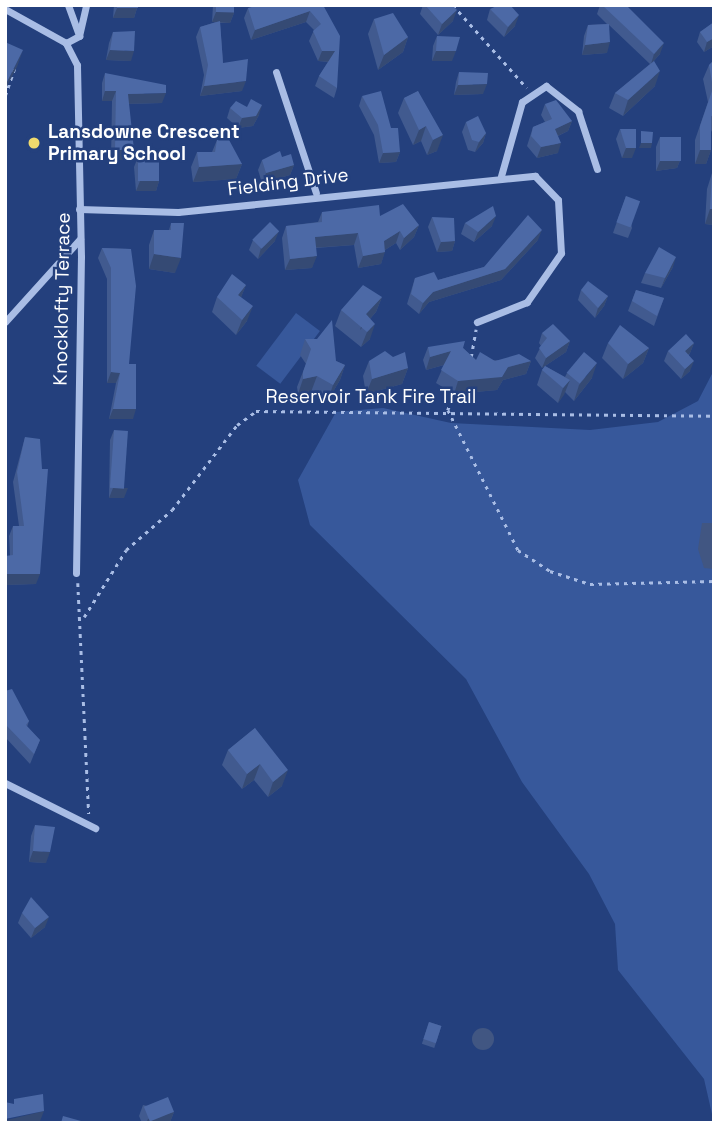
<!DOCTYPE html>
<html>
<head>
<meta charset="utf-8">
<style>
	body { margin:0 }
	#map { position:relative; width:719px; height:1128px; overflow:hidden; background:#24407d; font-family:"Space Grotesk",sans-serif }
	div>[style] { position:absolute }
	.green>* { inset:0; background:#37589b; transform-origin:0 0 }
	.water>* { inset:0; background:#415682 }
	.round { border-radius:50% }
	.path>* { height:2.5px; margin-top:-1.25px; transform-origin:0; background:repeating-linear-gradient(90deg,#a9bde5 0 3.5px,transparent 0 8.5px) }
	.street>* { height:7px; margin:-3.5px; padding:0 3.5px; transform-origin:3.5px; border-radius:3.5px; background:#a9bde5 }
	.wall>* { inset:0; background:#415a8f; transform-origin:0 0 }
	.shaded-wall>* { inset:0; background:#354a74 }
	.building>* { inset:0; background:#4c69a6; transform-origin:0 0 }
	.dots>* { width:19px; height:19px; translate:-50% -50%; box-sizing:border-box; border:4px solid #24407d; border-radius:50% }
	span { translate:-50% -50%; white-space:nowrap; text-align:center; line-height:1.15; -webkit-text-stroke:5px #24407d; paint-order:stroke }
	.poi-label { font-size:19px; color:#fff; font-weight:700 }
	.left { translate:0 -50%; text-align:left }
	.street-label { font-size:19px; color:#fff }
	.frame { position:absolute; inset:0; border:7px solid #fff; pointer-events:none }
</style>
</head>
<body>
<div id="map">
	<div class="green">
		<i style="left:296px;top:313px;width:30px;height:66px;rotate:37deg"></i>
		<i style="clip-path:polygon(714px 370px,714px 1123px,704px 1079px,618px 970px,615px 924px,589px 874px,522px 782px,466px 679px,310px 525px,298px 480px,336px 412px,383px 408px,451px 423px,590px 430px,658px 422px,698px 401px)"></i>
	</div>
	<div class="water">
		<i style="clip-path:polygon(702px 523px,714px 523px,714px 569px,704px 568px,698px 549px)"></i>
		<i class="round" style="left:472px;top:1028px;width:22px;height:22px"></i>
	</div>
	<div class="path">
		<i style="left:453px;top:5px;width:111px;rotate:48.3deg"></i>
		<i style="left:5px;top:96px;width:31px;rotate:-71deg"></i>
		<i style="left:471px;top:357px;width:28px;rotate:-80deg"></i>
		<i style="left:456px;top:392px;width:20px;rotate:114deg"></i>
		<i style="left:448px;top:410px;width:157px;rotate:63.4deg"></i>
		<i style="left:518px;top:550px;width:38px;rotate:33deg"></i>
		<i style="left:550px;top:571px;width:42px;rotate:18deg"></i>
		<i style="left:590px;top:584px;width:124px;rotate:-1.4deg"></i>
		<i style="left:78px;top:583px;width:231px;rotate:87.3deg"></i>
		<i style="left:84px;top:617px;width:79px;rotate:-57.9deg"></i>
		<i style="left:126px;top:550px;width:61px;rotate:-41deg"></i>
		<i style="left:172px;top:510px;width:107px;rotate:-52.6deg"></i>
		<i style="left:237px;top:425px;width:24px;rotate:-36deg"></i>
		<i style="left:256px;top:411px;width:458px;rotate:0.6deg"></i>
	</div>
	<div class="street">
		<i style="left:68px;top:5px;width:33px;rotate:70deg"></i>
		<i style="left:5px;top:9px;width:70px;rotate:29.1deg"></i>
		<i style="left:276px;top:72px;width:127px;rotate:71.7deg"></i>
		<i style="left:501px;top:176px;width:77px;rotate:-74.2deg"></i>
		<i style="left:522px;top:102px;width:29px;rotate:-34deg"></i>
		<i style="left:546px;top:86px;width:41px;rotate:38deg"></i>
		<i style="left:578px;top:111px;width:61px;rotate:71.9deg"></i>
		<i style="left:79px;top:209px;width:99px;rotate:1.7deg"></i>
		<i style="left:178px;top:212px;width:359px;rotate:-5.8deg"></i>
		<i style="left:535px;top:176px;width:33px;rotate:46deg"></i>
		<i style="left:558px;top:200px;width:53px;rotate:86.8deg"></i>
		<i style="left:561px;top:253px;width:60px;rotate:124.8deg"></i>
		<i style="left:527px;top:302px;width:54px;rotate:158.2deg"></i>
		<i style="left:5px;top:322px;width:112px;rotate:-47.9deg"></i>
		<i style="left:76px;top:573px;width:316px;rotate:-89.1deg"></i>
		<i style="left:81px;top:257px;width:192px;rotate:-91.2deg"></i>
		<i style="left:77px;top:65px;width:25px;rotate:-117deg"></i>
		<i style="left:66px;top:43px;width:15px;rotate:-28deg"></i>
		<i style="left:79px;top:36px;width:32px;rotate:-77deg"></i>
		<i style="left:5px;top:783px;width:101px;rotate:26.6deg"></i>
	</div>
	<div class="wall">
		<i style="clip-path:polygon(114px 5px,138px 5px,134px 18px,113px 18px)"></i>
		<i style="clip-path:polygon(213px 5px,234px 5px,234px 13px,230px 23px,220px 23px,223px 63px,242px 91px,200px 96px,204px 75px,196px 37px,200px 27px,216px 22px,212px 22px)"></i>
		<i style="clip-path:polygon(323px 5px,337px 88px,334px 98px,315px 86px,319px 76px,328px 62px,318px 61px,309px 41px,314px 30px,306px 22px,251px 40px,244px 18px,248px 8px)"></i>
		<i style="clip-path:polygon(423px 5px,452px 5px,453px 21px,438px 35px,420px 14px)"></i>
		<i style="clip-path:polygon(600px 5px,626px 5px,660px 54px,652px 63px,655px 86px,623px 116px,609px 108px,615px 93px,650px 64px,609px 25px,607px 53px,582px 55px,584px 36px,588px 25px,607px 24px,597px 14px)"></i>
		<i style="clip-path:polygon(490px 9px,515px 26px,504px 37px,487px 20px)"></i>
		<i style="clip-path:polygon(374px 19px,408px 37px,403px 52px,378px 70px,368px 34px)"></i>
		<i style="clip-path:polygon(714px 22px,714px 46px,704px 52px,697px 42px,700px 32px)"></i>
		<i style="clip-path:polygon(113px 32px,131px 61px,106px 60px,109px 43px)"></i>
		<i style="clip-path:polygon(437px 36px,452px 61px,432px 61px,433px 46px)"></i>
		<i style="clip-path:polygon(714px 60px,714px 126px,711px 132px,711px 150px,706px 164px,695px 164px,695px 140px,708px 102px,703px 79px,709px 65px)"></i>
		<i style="clip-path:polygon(459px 72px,483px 94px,454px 95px,456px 82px)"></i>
		<i style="clip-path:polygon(105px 73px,162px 103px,129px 104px,130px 160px,111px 160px,112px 101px,102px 101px,102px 83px)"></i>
		<i style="clip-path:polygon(418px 91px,437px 151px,427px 155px,421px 141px,413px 145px,398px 113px,404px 98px)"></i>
		<i style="clip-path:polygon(362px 96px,391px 128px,400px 152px,396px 162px,379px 163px,374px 135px,359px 106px)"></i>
		<i style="clip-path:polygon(545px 104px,572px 121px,568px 131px,558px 136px,558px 153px,537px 158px,527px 146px,533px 127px,545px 122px,541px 115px)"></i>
		<i style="clip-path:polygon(230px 108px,259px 115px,253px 126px,238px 128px,227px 118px)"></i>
		<i style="clip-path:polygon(466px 122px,486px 133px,483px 143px,475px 152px,468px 150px,462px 132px)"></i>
		<i style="clip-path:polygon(620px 129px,632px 158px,622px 158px,616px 139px)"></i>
		<i style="clip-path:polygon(660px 137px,681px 158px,677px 168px,656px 171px,656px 147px)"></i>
		<i style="clip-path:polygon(217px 140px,242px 164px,236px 179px,193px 182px,191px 167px,197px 152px,212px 152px)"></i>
		<i style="clip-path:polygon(138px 157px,159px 181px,156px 191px,136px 191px,134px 167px)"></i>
		<i style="clip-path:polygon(282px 157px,294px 165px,290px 175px,262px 183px,258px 170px,262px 160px)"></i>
		<i style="clip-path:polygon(712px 173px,714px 225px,705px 224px,707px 189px)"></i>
		<i style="clip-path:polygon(626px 196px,632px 228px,628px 238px,613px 233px)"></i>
		<i style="clip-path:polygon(322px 212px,380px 216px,419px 225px,414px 237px,400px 250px,396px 243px,385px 250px,381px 264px,358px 268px,354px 245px,316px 248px,312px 268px,285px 270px,282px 238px,286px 226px,318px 222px)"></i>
		<i style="clip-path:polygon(432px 217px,455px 241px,452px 251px,437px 252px,428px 227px)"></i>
		<i style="clip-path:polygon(171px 223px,175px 273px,149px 269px,149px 245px,154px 230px,169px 230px)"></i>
		<i style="clip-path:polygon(465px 223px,492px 226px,474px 242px,461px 234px)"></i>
		<i style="clip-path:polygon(253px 240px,275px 241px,258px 259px,249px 250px)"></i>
		<i style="clip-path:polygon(538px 240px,501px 280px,429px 302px,419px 314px,407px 304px,415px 278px,438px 280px,484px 267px)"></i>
		<i style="clip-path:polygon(102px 248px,131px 249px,129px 364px,133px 419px,109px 419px,116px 383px,107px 383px,107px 279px,98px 258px)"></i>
		<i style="clip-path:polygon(673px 267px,661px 288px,641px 283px,645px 273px)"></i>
		<i style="clip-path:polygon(246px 285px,241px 297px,247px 321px,236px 335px,212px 312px,217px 297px)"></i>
		<i style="clip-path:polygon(581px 290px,608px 296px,604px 306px,595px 318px,578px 300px)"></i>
		<i style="clip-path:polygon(636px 290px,664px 298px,654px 326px,628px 311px)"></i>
		<i style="clip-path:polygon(382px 297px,376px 312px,370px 319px,370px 339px,361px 347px,335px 326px,341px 310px)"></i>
		<i style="clip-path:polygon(542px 333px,570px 341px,566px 352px,545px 366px,565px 377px,567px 373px,592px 378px,574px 401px,565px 392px,558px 403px,537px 385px,542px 370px,545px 366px,542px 368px,535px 358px,541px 346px,539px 343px)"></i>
		<i style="clip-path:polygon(305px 339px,336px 361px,345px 365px,340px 380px,328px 400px,311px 392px,298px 394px,297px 387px,306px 364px,300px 355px)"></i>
		<i style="clip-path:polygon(608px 343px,649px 348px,643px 363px,623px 379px,602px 358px)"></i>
		<i style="clip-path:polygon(694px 343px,690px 353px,689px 355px,690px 371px,681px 379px,664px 361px,668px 351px)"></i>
		<i style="clip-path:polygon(428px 347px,463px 348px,476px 360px,531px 361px,526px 374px,503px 380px,497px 390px,454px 394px,436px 383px,444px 365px,426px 370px,423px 360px)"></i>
		<i style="clip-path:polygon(369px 361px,408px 368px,402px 384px,366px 394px,363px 376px)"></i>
		<i style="clip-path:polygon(114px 430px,124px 498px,109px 498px,110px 440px)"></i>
		<i style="clip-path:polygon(25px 437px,36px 584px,5px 585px,5px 556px,10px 556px,9px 536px,13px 526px,19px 526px,13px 482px)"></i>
		<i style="clip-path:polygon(5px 691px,29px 721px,27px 727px,40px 740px,30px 764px,5px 737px)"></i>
		<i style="clip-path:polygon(255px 728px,282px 786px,268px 797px,254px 780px,242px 789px,222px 765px,228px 750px)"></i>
		<i style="clip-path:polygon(35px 825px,46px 863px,29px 862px,31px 836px)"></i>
		<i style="clip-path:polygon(22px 913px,45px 927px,31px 938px,18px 923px)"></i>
		<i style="left:429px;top:1022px;width:13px;height:23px;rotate:18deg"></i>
		<i style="clip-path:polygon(143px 1105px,174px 1112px,170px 1122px,142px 1123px,139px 1116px)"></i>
	</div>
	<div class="shaded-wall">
		<i style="clip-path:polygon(117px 8px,137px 8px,134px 18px,113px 18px)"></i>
		<i style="clip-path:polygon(457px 10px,453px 21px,438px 35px,442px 24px)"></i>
		<i style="clip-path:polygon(310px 11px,306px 22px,251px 40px,255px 30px)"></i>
		<i style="clip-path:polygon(216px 12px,234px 13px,230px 23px,212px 22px)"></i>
		<i style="clip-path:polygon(519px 15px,515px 26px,504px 37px,508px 27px)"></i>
		<i style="clip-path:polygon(408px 37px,403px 52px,378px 70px,384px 55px)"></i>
		<i style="clip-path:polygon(714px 38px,714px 46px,704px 52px,707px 42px)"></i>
		<i style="clip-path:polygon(610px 42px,607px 53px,582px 55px,585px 45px)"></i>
		<i style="clip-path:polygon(664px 43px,660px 54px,651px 64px,654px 54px)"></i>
		<i style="clip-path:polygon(23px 50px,17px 67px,5px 90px,5px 86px)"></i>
		<i style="clip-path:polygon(110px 50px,134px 51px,131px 61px,106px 60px)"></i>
		<i style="clip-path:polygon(322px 51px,335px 51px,332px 62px,318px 61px)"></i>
		<i style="clip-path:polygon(436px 51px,456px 51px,452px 61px,432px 61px)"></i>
		<i style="clip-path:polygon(660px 71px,655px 86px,623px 116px,628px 100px)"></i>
		<i style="clip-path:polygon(246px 81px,242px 91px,200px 96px,204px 86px)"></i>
		<i style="clip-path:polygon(487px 84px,483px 94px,454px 95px,458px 85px)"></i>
		<i style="clip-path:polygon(105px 91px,116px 91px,112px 101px,102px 101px)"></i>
		<i style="clip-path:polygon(166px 93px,162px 103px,124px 104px,128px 94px)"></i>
		<i style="clip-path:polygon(262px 105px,259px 115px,253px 126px,238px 128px,242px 118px)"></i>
		<i style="clip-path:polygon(572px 121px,568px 131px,551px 139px,555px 129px)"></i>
		<i style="clip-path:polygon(426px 126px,421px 141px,413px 145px,419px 130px)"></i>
		<i style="clip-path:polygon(486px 133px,483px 143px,475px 152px,479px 142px)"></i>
		<i style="clip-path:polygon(443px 135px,437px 151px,427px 155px,433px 140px)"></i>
		<i style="clip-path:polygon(561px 143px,558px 153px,537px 158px,541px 147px)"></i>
		<i style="clip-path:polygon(641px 143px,652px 143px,651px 148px,639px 148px)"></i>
		<i style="clip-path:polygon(626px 148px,636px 148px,632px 158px,622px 158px)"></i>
		<i style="clip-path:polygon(115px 150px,134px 150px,130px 160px,111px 160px)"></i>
		<i style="clip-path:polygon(700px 150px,711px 150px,706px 164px,695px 164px)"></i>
		<i style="clip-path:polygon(400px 152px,396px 162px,379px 163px,383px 153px)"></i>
		<i style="clip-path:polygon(681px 158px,677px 168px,656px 171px,660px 161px)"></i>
		<i style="clip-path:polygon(242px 164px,236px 179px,193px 182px,199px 167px)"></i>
		<i style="clip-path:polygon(294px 165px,290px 175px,262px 183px,266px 173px)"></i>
		<i style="clip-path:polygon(140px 181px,159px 181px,156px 191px,136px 191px)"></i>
		<i style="clip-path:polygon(710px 209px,714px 209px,714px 225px,705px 224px)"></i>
		<i style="clip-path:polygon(496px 216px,492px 226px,474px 242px,478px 232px)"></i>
		<i style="clip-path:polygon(419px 225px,414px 237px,400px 250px,404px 238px)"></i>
		<i style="clip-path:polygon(542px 230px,538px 240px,501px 280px,429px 302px,419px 314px,423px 303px,433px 292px,505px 269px)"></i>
		<i style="clip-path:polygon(279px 231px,275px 241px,258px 259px,261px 248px)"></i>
		<i style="clip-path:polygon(400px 231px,396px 243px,380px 253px,384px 241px)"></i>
		<i style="clip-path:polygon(358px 233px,354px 245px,310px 248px,315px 237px)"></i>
		<i style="clip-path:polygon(455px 241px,452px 251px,437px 252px,441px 242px)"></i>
		<i style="clip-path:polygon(385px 252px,381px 264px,358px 268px,363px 256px)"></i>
		<i style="clip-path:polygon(154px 254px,181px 258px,175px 273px,149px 269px)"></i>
		<i style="clip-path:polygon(317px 256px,312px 268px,285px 270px,290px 259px)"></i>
		<i style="clip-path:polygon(676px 257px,673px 267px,661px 288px,665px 278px)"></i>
		<i style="clip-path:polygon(246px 285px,240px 300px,238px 295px)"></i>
		<i style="clip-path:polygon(608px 296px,604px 306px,595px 318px,598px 308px)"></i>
		<i style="clip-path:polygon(382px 297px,376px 312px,360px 330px,366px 314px)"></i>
		<i style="clip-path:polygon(253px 306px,247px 321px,236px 335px,242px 320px)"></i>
		<i style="clip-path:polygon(375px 324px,370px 339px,361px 347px,367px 332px)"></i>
		<i style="clip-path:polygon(570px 341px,566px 352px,542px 368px,546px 358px)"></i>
		<i style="clip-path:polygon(694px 343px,690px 353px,681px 361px,685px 351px)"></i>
		<i style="clip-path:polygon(649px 348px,643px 363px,623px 379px,628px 364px)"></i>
		<i style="clip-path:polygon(451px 351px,447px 364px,426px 370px,430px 357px)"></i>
		<i style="clip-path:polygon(531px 361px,526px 374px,503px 380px,497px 390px,454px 394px,458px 381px)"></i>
		<i style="clip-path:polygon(694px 361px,690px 371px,681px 379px,685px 369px)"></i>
		<i style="clip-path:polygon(597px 363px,592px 378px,574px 401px,579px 385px)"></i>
		<i style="clip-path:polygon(345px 365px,340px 380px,328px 400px,333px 385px)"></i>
		<i style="clip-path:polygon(408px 368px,402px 384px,366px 394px,372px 379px)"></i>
		<i style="clip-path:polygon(111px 372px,120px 373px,116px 383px,107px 383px)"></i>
		<i style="clip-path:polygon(317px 376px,311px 392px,298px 394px,303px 379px)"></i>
		<i style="clip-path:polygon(570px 380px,564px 395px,558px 403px,563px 388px)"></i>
		<i style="clip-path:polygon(113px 409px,136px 409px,133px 419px,109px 419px)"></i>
		<i style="clip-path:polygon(113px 488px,128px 488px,124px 498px,109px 498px)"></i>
		<i style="clip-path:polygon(5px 574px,40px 574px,36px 584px,5px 585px)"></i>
		<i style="clip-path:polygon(260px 764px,254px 780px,242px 789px,247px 774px)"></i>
		<i style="clip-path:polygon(288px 770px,282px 786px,268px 797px,273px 782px)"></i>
		<i style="clip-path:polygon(33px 851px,50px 852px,46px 863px,29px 862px)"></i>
		<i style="clip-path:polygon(49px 917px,45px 927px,31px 938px,35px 928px)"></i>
		<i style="clip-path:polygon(44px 1111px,40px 1121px,32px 1123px,6px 1123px,7px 1120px)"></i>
		<i style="clip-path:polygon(174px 1112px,170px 1122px,146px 1123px,148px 1119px)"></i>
	</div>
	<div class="building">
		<i style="left:117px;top:5px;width:21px;height:3px"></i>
		<i style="left:216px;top:5px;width:18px;height:7px"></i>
		<i style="clip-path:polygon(259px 5px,323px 5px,340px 36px,337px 88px,319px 76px,335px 51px,322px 51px,313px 31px,321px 24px,310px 11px,255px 30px,248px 8px)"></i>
		<i style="clip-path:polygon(425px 5px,452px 5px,457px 10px,442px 24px)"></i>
		<i style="clip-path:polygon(499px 5px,510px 5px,519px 15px,508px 27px,490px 9px)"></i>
		<i style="clip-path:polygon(602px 5px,626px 5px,664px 43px,654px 54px)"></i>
		<i style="clip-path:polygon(393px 13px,408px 37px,384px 55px,374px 19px)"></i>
		<i style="clip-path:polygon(220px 21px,223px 63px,248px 59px,246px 81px,204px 86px,208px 65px,200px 27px)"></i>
		<i style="clip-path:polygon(714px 22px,714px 38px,707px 42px,700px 32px)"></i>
		<i style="clip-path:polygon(609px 24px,610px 42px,585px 45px,588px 25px)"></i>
		<i style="clip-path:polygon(135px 31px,134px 51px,110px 50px,113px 32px)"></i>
		<i style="clip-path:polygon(437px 36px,460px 37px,456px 51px,436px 51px)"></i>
		<i style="clip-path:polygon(5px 42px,23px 50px,5px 86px)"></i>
		<i style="clip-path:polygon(714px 60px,714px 117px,711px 116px,711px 150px,700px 150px,700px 126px,713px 88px,709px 65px)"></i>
		<i style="clip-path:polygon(654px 61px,660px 71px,628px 100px,615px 93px)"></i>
		<i style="clip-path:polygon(459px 72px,488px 73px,487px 84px,458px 85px)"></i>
		<i style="clip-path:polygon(105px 73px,166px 85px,166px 93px,128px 94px,134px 150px,115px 150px,116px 91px,105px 91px)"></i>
		<i style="clip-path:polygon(381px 91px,391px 128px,398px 128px,400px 152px,383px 153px,378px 125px,362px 96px)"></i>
		<i style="clip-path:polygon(418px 91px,443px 135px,433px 140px,426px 126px,419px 130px,404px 98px)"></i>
		<i style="clip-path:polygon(251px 99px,262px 105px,256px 116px,242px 118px,230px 108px,236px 101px,247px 107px)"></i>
		<i style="clip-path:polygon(556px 100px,572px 121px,555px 129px,561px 143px,541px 147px,531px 136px,533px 127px,552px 119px,545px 104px)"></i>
		<i style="clip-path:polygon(478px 116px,486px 133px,479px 142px,472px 140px,466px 122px)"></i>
		<i style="clip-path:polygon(620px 129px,636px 129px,636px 148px,626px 148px)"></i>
		<i style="clip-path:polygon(641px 131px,653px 132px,652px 143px,641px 143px)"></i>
		<i style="left:660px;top:137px;width:21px;height:24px"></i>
		<i style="clip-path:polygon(228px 138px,242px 164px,199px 167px,197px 152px,215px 152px,217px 140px)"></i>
		<i style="clip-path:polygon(280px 151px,282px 157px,291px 154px,294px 165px,266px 173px,262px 160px)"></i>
		<i style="left:138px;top:157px;width:21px;height:24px"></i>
		<i style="clip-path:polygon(712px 173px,714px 173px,714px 209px,710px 209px)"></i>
		<i style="left:626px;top:196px;width:15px;height:28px;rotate:20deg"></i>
		<i style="clip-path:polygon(403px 204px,419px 225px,404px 238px,400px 231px,384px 241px,385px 252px,363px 256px,358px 233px,315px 237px,317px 256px,290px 259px,286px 226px,322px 222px,322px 212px,379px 205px,380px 216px)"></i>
		<i style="clip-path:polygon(493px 206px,496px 216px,478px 232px,465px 223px)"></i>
		<i style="clip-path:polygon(528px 215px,542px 230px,505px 269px,433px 292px,423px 303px,411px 294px,415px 278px,434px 272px,438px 280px,484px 267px)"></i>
		<i style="clip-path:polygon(432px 217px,454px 218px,455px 241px,441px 242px)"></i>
		<i style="left:270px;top:222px;width:13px;height:25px;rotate:45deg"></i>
		<i style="clip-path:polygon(171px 223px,184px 223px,181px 258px,154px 254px,154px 230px,171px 230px)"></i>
		<i style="clip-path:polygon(659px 247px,676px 257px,665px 278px,645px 273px)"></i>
		<i style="clip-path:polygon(102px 248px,131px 249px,136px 286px,129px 364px,136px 364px,136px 409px,113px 409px,120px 373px,111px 372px,111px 268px)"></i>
		<i style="clip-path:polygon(232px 274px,246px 285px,238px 295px,253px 306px,242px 320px,217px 297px)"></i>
		<i style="clip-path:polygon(588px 281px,608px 296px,598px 308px,581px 290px)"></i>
		<i style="clip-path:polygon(363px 285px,382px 297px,366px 314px,375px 324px,367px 332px,341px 310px)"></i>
		<i style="clip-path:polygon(636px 290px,664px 298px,657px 316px,632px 301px)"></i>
		<i style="clip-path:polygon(332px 320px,336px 361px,345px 365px,333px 385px,317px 376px,303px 379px,303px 372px,311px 349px,305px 339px,317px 339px)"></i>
		<i style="clip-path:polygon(553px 324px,570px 341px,546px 358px,539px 348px,547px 338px,542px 333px)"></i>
		<i style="clip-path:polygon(620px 325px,649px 348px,628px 364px,608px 343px)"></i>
		<i style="clip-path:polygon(686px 334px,694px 343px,685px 351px,694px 361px,685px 369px,668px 351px)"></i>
		<i style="clip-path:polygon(465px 341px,463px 348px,476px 360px,480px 352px,495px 361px,519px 354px,531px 361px,508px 367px,502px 377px,458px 381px,441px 370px,451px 351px,430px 357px,428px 347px)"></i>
		<i style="clip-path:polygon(385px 351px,393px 357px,405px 352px,408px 368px,372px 379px,369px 361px)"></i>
		<i style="left:584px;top:352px;width:17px;height:27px;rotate:40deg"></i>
		<i style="clip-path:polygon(545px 366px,570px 380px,563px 388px,542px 370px)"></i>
		<i style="left:114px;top:430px;width:14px;height:58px;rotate:4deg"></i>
		<i style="clip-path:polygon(25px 437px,40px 439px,42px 469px,48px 469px,40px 574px,5px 574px,5px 556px,13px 555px,13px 526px,24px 526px,17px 472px)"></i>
		<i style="clip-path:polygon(12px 689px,29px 721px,26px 725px,40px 740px,34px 754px,5px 724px,5px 691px)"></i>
		<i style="clip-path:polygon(255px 728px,288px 770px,273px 782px,260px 764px,247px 774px,228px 750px)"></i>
		<i style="clip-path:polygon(35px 825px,55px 827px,50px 852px,33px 851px)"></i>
		<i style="clip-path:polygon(31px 897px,49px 917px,35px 928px,22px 913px)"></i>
		<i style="left:429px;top:1022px;width:13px;height:18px;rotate:18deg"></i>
		<i style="clip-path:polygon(43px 1094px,44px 1111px,5px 1119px,5px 1102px,14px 1104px,14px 1099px)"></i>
		<i style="left:168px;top:1097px;width:16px;height:26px;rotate:68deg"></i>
		<i style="clip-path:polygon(63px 1116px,81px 1121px,81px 1123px,61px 1123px)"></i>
	</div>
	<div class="dots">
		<i style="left:34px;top:143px;background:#f0da6d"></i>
	</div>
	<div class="poi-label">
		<span class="left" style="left:48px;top:143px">Lansdowne Crescent<br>Primary School</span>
	</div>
	<div class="street-label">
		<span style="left:288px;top:182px;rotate:-7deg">Fielding Drive</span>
		<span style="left:62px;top:299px;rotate:-89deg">Knocklofty Terrace</span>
		<span style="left:371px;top:397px">Reservoir Tank Fire Trail</span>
	</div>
	<div class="frame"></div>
</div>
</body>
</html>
